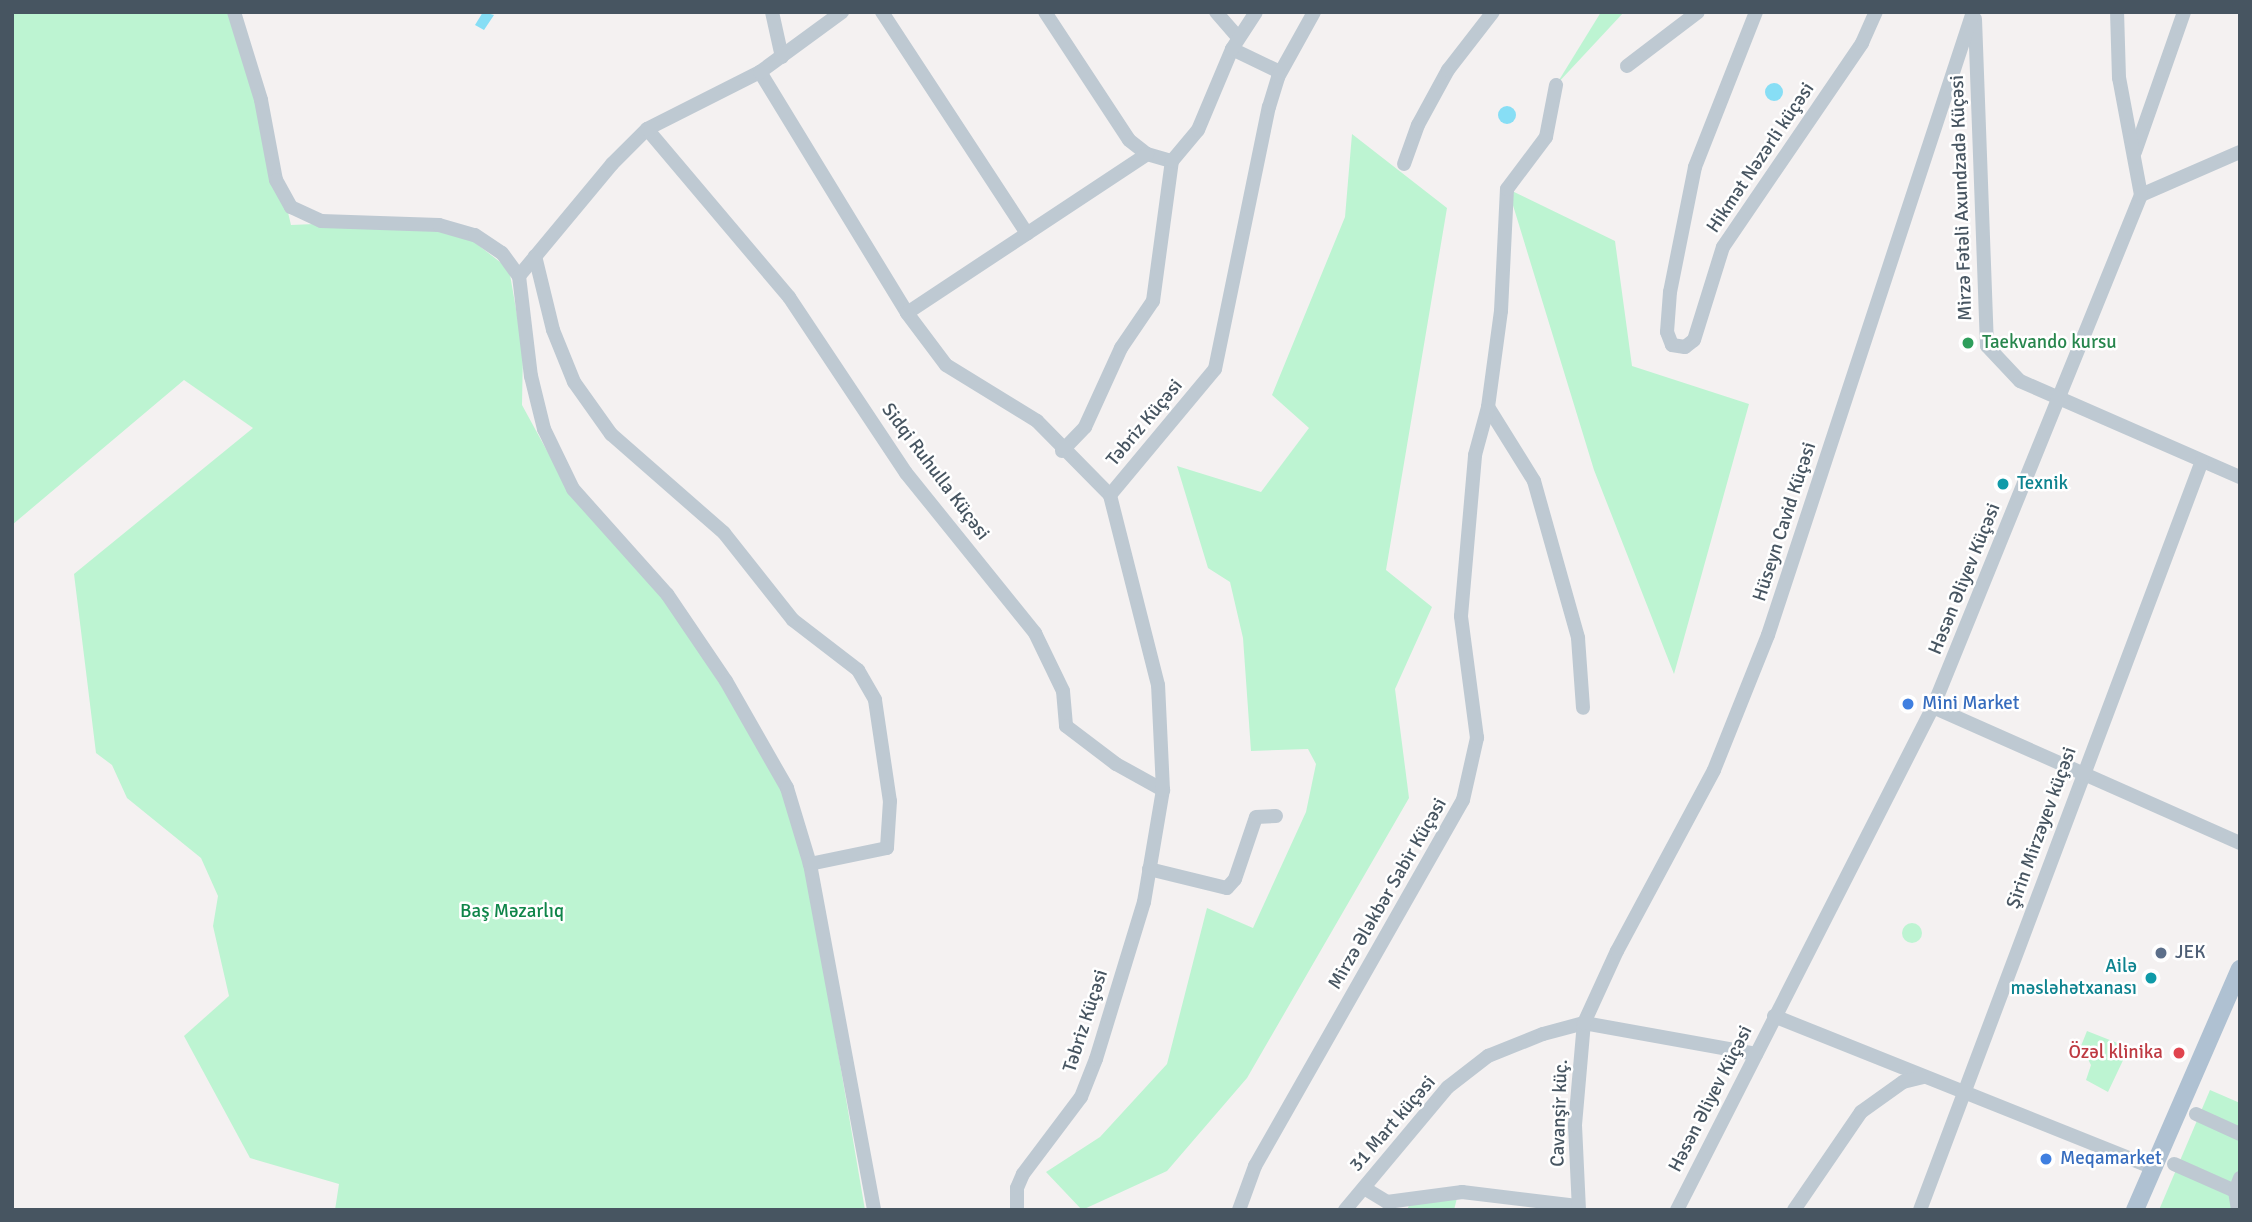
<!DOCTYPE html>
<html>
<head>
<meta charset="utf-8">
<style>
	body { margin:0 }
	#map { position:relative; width:2252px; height:1222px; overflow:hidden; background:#f4f1f1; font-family:Signika,sans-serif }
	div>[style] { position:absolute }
	.green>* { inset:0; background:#bdf4d2 }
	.round { border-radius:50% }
	.water>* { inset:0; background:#87def5 }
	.minor>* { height:14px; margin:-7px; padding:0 7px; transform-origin:7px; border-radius:7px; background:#bec9d2 }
	.major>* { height:18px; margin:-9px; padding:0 9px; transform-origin:9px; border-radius:9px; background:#afc1d2 }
	.dots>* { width:19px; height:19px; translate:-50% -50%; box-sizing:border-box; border:4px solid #fff; border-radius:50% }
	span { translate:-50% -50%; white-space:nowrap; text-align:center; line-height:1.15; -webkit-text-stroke:5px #fff; paint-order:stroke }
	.street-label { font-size:19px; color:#475561 }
	.leisure-label { font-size:19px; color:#27864d }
	.left { translate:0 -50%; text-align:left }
	.culture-label { font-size:19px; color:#0d838f }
	.right { translate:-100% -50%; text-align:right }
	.shop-label { font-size:19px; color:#366cbe }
	.park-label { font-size:19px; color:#0f8549 }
	.service-label { font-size:19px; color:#4e5e75 }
	.health-label { font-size:19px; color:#be3a42 }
	.frame { position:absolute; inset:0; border:14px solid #475561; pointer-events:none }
</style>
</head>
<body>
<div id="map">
	<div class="green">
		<i style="clip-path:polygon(12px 12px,231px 12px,247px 41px,291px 225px,386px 221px,455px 227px,509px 269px,523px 349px,522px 405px,564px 482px,665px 598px,778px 775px,804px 853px,865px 1210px,335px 1210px,339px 1184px,250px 1158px,184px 1036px,229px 996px,213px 926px,218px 896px,201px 858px,127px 798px,112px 765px,96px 753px,74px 574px,253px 428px,184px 380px,12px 525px)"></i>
		<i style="clip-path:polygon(1601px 12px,1624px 12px,1556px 85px)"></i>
		<i style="clip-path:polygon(1352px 134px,1447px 208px,1386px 570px,1432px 607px,1395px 689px,1409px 798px,1247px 1078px,1167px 1171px,1082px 1210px,1046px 1172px,1100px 1137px,1167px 1064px,1207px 908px,1253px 928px,1306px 812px,1316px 764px,1308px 749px,1251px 751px,1243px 638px,1230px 582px,1208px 568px,1177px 466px,1261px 492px,1309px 428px,1272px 395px,1345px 217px)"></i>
		<i style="clip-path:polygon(1508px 189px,1615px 241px,1632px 366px,1749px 404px,1674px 674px,1594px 470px)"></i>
		<i class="round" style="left:1902px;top:923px;width:20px;height:20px"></i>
		<i style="clip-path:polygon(2087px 1031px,2125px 1046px,2126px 1054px,2108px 1092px,2086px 1080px,2091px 1065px,2081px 1046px)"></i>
		<i style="clip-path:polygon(2210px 1090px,2240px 1103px,2240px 1210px,2159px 1210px)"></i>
		<i style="clip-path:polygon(1457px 1198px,1454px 1210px,1407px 1210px,1410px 1203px)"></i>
	</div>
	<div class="water">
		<i style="clip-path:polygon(483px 12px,494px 15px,484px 30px,475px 25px)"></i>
		<i class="round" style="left:1765px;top:83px;width:18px;height:18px"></i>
		<i class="round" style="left:1498px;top:106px;width:18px;height:18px"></i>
	</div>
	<div class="minor">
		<i style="left:234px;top:12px;width:92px;rotate:72.9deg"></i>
		<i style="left:261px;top:100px;width:81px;rotate:79.4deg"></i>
		<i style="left:276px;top:180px;width:31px;rotate:61deg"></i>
		<i style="left:291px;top:207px;width:33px;rotate:25deg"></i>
		<i style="left:321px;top:221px;width:118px;rotate:1.9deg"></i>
		<i style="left:439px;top:225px;width:37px;rotate:16deg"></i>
		<i style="left:475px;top:235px;width:32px;rotate:34deg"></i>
		<i style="left:502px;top:253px;width:29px;rotate:54deg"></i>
		<i style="left:519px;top:276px;width:101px;rotate:83.2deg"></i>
		<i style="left:531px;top:376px;width:55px;rotate:76.2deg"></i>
		<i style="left:544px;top:429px;width:67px;rotate:64.2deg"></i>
		<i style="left:573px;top:489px;width:141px;rotate:48.2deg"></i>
		<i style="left:667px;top:594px;width:105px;rotate:55.9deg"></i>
		<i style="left:726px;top:681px;width:123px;rotate:60.3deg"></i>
		<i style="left:787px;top:788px;width:79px;rotate:73.2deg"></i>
		<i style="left:810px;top:864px;width:352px;rotate:79.5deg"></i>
		<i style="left:772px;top:12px;width:46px;rotate:77.5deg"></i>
		<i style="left:882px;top:12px;width:265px;rotate:56.8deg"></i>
		<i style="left:1045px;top:12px;width:153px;rotate:56.7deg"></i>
		<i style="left:1129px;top:140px;width:23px;rotate:38deg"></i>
		<i style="left:1147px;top:154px;width:26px;rotate:16deg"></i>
		<i style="left:1216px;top:12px;width:33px;rotate:49deg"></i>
		<i style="left:1756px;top:12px;width:167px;rotate:111.5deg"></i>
		<i style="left:1695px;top:167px;width:127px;rotate:101.3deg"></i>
		<i style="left:1670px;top:292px;width:40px;rotate:94.3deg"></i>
		<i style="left:1667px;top:332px;width:14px;rotate:69deg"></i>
		<i style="left:1672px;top:345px;width:13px;rotate:9deg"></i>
		<i style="left:1685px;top:347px;width:11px;rotate:-38deg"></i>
		<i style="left:1694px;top:340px;width:97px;rotate:-72.7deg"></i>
		<i style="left:1723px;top:247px;width:247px;rotate:-55.7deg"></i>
		<i style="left:1862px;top:43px;width:34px;rotate:-66deg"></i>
		<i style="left:1975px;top:19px;width:327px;rotate:87.9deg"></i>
		<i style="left:1987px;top:346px;width:48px;rotate:46.7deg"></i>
		<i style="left:2020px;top:381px;width:240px;rotate:23.6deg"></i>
		<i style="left:1232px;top:49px;width:53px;rotate:25.6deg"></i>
		<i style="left:1627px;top:66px;width:89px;rotate:-37.3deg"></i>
		<i style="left:760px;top:72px;width:282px;rotate:58.6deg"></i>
		<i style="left:907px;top:313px;width:65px;rotate:53.1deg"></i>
		<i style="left:946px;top:365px;width:107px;rotate:31.6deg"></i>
		<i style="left:1037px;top:421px;width:104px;rotate:45.4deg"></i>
		<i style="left:647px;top:129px;width:220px;rotate:49.8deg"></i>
		<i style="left:789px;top:297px;width:211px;rotate:56.4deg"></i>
		<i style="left:906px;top:473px;width:206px;rotate:51.1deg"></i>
		<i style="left:1035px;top:633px;width:64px;rotate:64.2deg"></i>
		<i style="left:1063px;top:691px;width:35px;rotate:85deg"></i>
		<i style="left:1066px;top:726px;width:63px;rotate:37.2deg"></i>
		<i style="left:1116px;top:764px;width:54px;rotate:29deg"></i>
		<i style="left:2135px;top:152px;width:148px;rotate:-70.7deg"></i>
		<i style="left:1404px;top:164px;width:41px;rotate:-70.3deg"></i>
		<i style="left:1418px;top:125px;width:63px;rotate:-61.4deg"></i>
		<i style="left:1448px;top:70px;width:73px;rotate:-52.2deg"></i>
		<i style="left:2141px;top:195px;width:108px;rotate:-23.5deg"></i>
		<i style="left:535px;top:256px;width:76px;rotate:76.3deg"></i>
		<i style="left:553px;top:330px;width:56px;rotate:68deg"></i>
		<i style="left:574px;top:382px;width:64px;rotate:54.6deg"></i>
		<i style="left:611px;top:434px;width:150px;rotate:41.2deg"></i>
		<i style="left:724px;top:533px;width:111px;rotate:51.6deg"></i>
		<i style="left:793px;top:620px;width:82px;rotate:37.6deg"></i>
		<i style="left:858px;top:670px;width:34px;rotate:60deg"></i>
		<i style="left:875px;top:700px;width:102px;rotate:81.6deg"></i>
		<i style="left:890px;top:801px;width:47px;rotate:93.7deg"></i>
		<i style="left:887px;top:848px;width:79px;rotate:168.3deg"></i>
		<i style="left:519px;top:276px;width:146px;rotate:-50.3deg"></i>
		<i style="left:612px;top:164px;width:49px;rotate:-45deg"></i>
		<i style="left:647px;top:129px;width:127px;rotate:-26.8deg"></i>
		<i style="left:760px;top:72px;width:102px;rotate:-36.2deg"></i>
		<i style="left:907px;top:313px;width:288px;rotate:-33.5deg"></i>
		<i style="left:1488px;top:407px;width:87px;rotate:58.1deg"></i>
		<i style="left:1534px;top:481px;width:163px;rotate:74.3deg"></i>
		<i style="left:1578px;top:638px;width:70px;rotate:85.9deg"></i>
		<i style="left:1062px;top:451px;width:33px;rotate:-46deg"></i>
		<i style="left:1085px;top:427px;width:87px;rotate:-65.5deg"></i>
		<i style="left:1121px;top:348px;width:57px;rotate:-55.8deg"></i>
		<i style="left:1153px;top:301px;width:141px;rotate:-82.3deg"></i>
		<i style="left:1172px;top:161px;width:40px;rotate:-50deg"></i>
		<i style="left:1198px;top:130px;width:88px;rotate:-67.2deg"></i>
		<i style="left:1232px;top:49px;width:44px;rotate:-57deg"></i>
		<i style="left:1933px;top:707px;width:336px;rotate:23.9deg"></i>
		<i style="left:1149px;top:869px;width:80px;rotate:13.7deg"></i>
		<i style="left:1227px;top:888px;width:12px;rotate:-48deg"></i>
		<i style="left:1235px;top:879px;width:65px;rotate:-71.3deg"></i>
		<i style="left:1256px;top:817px;width:20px;rotate:-3deg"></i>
		<i style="left:1774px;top:1016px;width:409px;rotate:21.8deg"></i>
		<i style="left:2196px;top:1114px;width:48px;rotate:24.4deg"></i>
		<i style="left:2174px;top:1164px;width:67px;rotate:23.9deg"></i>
		<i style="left:1364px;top:1188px;width:27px;rotate:31deg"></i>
		<i style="left:1387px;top:1202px;width:76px;rotate:-7.6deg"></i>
		<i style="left:1462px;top:1192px;width:116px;rotate:6.9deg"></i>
		<i style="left:1017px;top:1210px;width:22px;rotate:-90deg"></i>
		<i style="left:1017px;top:1188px;width:15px;rotate:-67deg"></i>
		<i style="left:1023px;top:1174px;width:96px;rotate:-53deg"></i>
		<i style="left:1081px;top:1097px;width:41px;rotate:-68.5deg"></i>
		<i style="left:1096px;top:1059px;width:164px;rotate:-73deg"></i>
		<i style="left:1144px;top:902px;width:114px;rotate:-80.4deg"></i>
		<i style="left:1163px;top:790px;width:105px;rotate:-92.7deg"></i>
		<i style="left:1158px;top:685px;width:196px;rotate:-104.2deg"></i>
		<i style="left:1110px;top:495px;width:164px;rotate:-50.2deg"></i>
		<i style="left:1215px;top:369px;width:268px;rotate:-78.4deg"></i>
		<i style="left:1269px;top:107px;width:31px;rotate:-73deg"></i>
		<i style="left:1278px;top:77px;width:74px;rotate:-61deg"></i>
		<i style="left:1239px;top:1210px;width:47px;rotate:-70deg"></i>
		<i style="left:1255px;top:1166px;width:421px;rotate:-60.4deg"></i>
		<i style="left:1463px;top:800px;width:64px;rotate:-77.3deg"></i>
		<i style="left:1477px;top:738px;width:123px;rotate:-97.5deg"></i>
		<i style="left:1461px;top:616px;width:162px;rotate:-85deg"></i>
		<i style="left:1475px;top:455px;width:50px;rotate:-74.8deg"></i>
		<i style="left:1488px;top:407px;width:97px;rotate:-82.3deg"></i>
		<i style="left:1501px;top:311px;width:122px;rotate:-87.2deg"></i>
		<i style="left:1507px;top:189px;width:65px;rotate:-53.1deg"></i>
		<i style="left:1546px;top:137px;width:53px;rotate:-79.1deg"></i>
		<i style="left:1345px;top:1210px;width:160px;rotate:-50.1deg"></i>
		<i style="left:1448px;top:1087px;width:51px;rotate:-37.8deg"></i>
		<i style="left:1488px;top:1056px;width:59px;rotate:-21.8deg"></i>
		<i style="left:1543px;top:1034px;width:42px;rotate:-15deg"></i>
		<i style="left:1584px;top:1023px;width:175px;rotate:10.2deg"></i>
		<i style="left:1579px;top:1210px;width:85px;rotate:-92.7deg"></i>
		<i style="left:1575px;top:1125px;width:102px;rotate:-85deg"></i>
		<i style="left:1584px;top:1023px;width:79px;rotate:-65.4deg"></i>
		<i style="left:1617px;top:951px;width:205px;rotate:-61.8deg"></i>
		<i style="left:1714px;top:770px;width:145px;rotate:-68.2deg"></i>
		<i style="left:1768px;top:635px;width:656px;rotate:-71.79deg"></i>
		<i style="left:1677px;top:1210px;width:564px;rotate:-63.03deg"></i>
		<i style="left:1933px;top:707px;width:553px;rotate:-67.89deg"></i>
		<i style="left:2141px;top:195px;width:119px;rotate:-100.6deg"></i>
		<i style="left:2119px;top:78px;width:66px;rotate:-91.7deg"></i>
		<i style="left:1794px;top:1210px;width:119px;rotate:-55.6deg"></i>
		<i style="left:1861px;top:1112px;width:52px;rotate:-35.5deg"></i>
		<i style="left:1903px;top:1082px;width:21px;rotate:-14deg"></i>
		<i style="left:1920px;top:1210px;width:800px;rotate:-69.37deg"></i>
		<i style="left:2238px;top:1210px;width:19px;rotate:-99deg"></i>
		<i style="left:2235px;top:1191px;width:14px;rotate:-69deg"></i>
	</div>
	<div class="major">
		<i style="left:2135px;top:1210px;width:263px;rotate:-66.5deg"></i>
	</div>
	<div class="dots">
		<i style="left:1968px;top:343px;background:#2e9e5b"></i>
		<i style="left:2003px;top:484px;background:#0f9aa8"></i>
		<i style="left:1908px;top:704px;background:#3f7fe0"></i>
		<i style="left:2161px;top:953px;background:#5c6f8a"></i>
		<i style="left:2151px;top:978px;background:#0f9aa8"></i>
		<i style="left:2179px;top:1053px;background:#e0444e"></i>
		<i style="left:2046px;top:1159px;background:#3f7fe0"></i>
	</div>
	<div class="street-label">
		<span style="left:1761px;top:158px;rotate:-56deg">Hikmət Nəzərli küçəsi</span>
		<span style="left:1962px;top:198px;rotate:-92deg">Mirzə Fətəli Axundzadə Küçəsi</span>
		<span style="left:1145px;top:423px;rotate:-50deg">Təbriz Küçəsi</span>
		<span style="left:935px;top:472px;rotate:53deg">Sidqi Ruhulla Küçəsi</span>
		<span style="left:1785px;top:522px;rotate:-72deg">Hüseyn Cavid Küçəsi</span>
		<span style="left:1965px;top:579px;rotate:-68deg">Həsən Əliyev Küçəsi</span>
		<span style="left:2042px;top:828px;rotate:-70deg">Şirin Mirzəyev küçəsi</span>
		<span style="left:1388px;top:894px;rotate:-60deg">Mirzə Ələkbər Sabir Küçəsi</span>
		<span style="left:1086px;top:1021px;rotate:-72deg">Təbriz Küçəsi</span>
		<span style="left:1711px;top:1099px;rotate:-63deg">Həsən Əliyev Küçəsi</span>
		<span style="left:1560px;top:1113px;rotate:-88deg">Cavanşir küç.</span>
		<span style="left:1393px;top:1124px;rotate:-49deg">31 Mart küçəsi</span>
	</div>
	<div class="leisure-label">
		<span class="left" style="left:1982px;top:343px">Taekvando kursu</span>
	</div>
	<div class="culture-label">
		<span class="left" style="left:2017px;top:484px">Texnik</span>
		<span class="right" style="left:2137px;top:978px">Ailə<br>məsləhətxanası</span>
	</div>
	<div class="shop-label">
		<span class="left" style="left:1922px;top:704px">Mini Market</span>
		<span class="left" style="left:2060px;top:1159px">Meqamarket</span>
	</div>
	<div class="park-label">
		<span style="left:512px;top:912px">Baş Məzarlıq</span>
	</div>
	<div class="service-label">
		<span class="left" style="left:2175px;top:953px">JEK</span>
	</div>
	<div class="health-label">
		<span class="right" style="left:2163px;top:1053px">Özəl klinika</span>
	</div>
	<div class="frame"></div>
</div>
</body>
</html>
